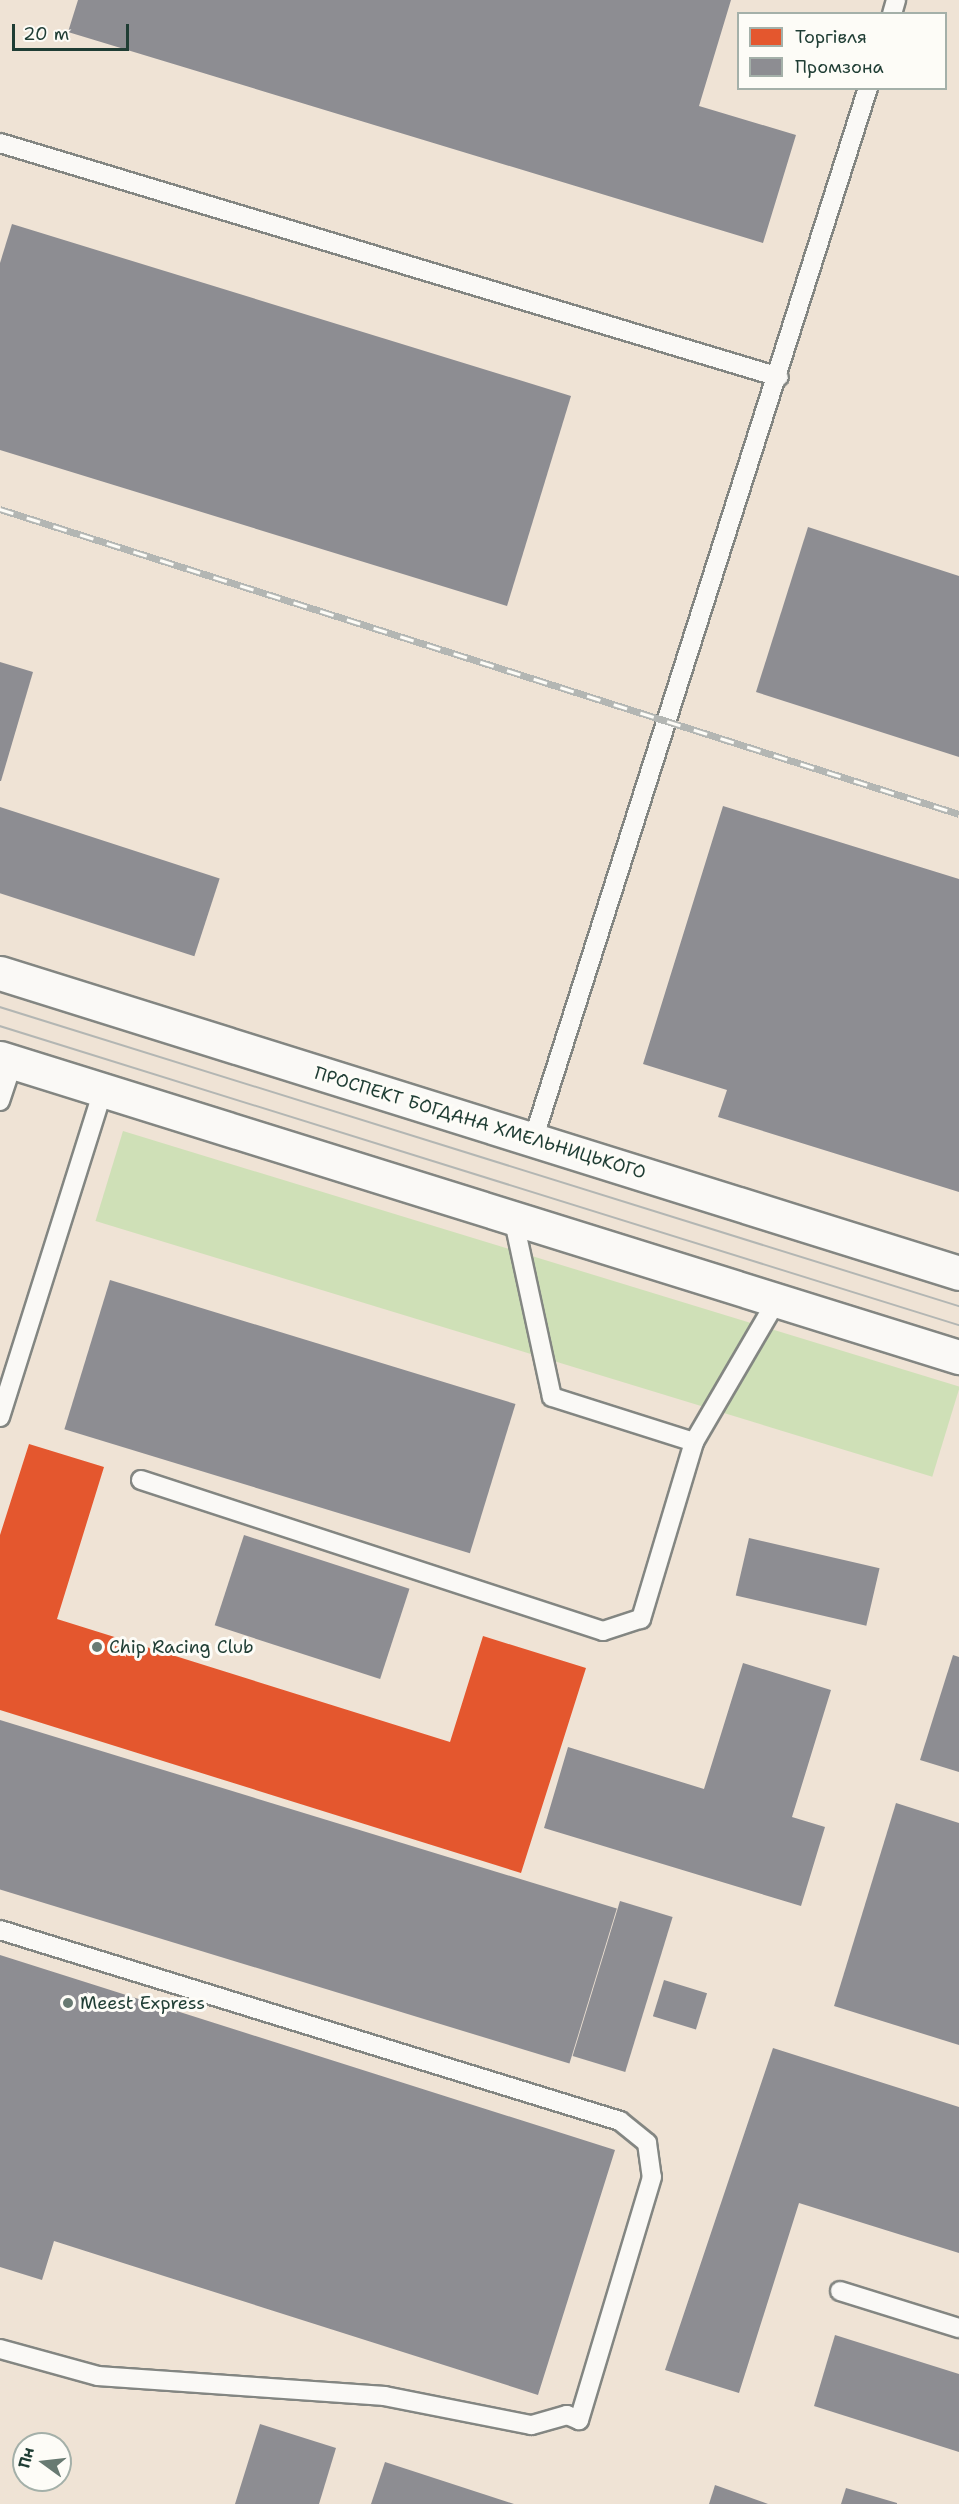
<!DOCTYPE html>
<html>
<head>
<meta charset="utf-8">
<style>
	body { margin:0 }
	#map { position:relative; width:959px; height:2504px; overflow:hidden; background:#f1ece6; font-family:"Shantell Sans",sans-serif }
	div>[style] { position:absolute }
	.built>* { inset:0; background:#efe3d5 }
	.green>* { inset:0; background:#cfe0b7; transform-origin:0 0 }
	.shops>* { inset:0; background:#e4572e }
	.industry>* { inset:0; background:#8d8d92; transform-origin:0 0 }
	.roads { filter:drop-shadow(2px 0 #838682) drop-shadow(-2px 0 #838682) drop-shadow(0 2px #838682) drop-shadow(0 -2px #838682) }
	.service>* { height:18px; margin:-9px; padding:0 9px; transform-origin:9px; border-radius:9px; background:#faf9f6 }
	.secondary>* { height:33px; margin:-16.5px; padding:0 16.5px; transform-origin:16.5px; border-radius:16.5px; background:#faf9f6 }
	.tram>* { height:1.5px; margin:-0.75px; padding:0 0.75px; transform-origin:0.75px; border-radius:0.75px; background:#b3b6b3 }
	.rail>* { height:7px; margin-top:-3.5px; transform-origin:0; background:repeating-linear-gradient(90deg,#fdfcf7 0 14px,#b3b6b3 0 28px); box-sizing:border-box; border-block:2px solid #b3b6b3 }
	.dots>* { width:16px; height:16px; translate:-50% -50%; box-sizing:border-box; border:3px solid #fdfcf7; border-radius:50% }
	span { translate:-50% -50%; white-space:nowrap; text-align:center; line-height:1.15; -webkit-text-stroke:6px #fdfcf7; paint-order:stroke }
	.street-label { font-size:18px; color:#1f3d34 }
	.poi-label { font-size:18px; color:#1f3d34 }
	.left { translate:0 -50%; text-align:left }
	.legend { position:absolute; left:737px; top:12px; width:210px; height:78px; box-sizing:border-box; background:#fdfcf7; border:2px solid #a4b0a9; margin:0; padding:8px 10px; list-style:none; font-size:18px; color:#1f3d34 }
	.legend li { display:flex; align-items:center; gap:12px; height:30px }
	.legend b { width:30px; border:2px solid #a4b0a9 }
	.north { position:absolute; left:12px; top:2432px; width:60px; height:60px; box-sizing:border-box; background:#fdfcf7; border:2px solid #a4b0a9; border-radius:50%; rotate:285deg; font-size:16px; font-weight:700; line-height:24px; text-align:center; color:#1f3d34 }
	.north::after { content:''; display:block; margin:auto; width:21px; height:27px; background:#687a72; clip-path:polygon(50% 0,100% 100%,50% 72%,0 100%) }
	.scale { position:absolute; left:12px; top:24px; width:117px; height:27px; box-sizing:border-box; border:3px solid #1f3d34; border-top:0; padding-left:8px; font-size:18px; line-height:21px; white-space:nowrap; color:#1f3d34; -webkit-text-stroke:4px #fdfcf7; paint-order:stroke }
</style>
</head>
<body>
<div id="map">
	<div class="built">
		<i style="clip-path:polygon(evenodd,0 0,959px 0,959px 2504px,0 2504px,0 0,738px 14px,946px 14px,946px 88px,738px 88px,738px 14px,0 0,24px 2444px,60px 2444px,60px 2480px,24px 2480px,24px 2444px)"></i>
	</div>
	<div class="green">
		<i style="left:123px;top:1131px;width:875px;height:94px;rotate:17deg"></i>
	</div>
	<div class="shops">
		<i style="clip-path:polygon(29px 1444px,104px 1467px,57px 1619px,450px 1742px,483px 1636px,586px 1668px,521px 1873px,0 1710px,0 1535px)"></i>
	</div>
	<div class="industry">
		<i style="clip-path:polygon(78px 0,731px 0,699px 106px,796px 135px,763px 243px,68px 32px)"></i>
		<i style="clip-path:polygon(12px 224px,571px 396px,507px 606px,0 450px,0 263px)"></i>
		<i style="clip-path:polygon(808px 527px,959px 576px,959px 757px,756px 692px)"></i>
		<i style="clip-path:polygon(0 662px,33px 672px,1px 781px,0 781px)"></i>
		<i style="clip-path:polygon(723px 806px,959px 879px,959px 1192px,718px 1117px,727px 1090px,643px 1064px)"></i>
		<i style="left:0;top:807px;width:231px;height:82px;rotate:18deg"></i>
		<i style="left:110px;top:1280px;width:424px;height:156px;rotate:17deg"></i>
		<i style="left:244px;top:1535px;width:174px;height:95px;rotate:18deg"></i>
		<i style="left:749px;top:1538px;width:134px;height:59px;rotate:13deg"></i>
		<i style="clip-path:polygon(953px 1655px,959px 1657px,959px 1772px,920px 1760px)"></i>
		<i style="clip-path:polygon(743px 1663px,831px 1690px,792px 1817px,825px 1827px,801px 1906px,544px 1828px,568px 1747px,704px 1789px)"></i>
		<i style="left:0;top:1720px;width:645px;height:162px;rotate:17deg"></i>
		<i style="clip-path:polygon(896px 1803px,959px 1823px,959px 2045px,834px 2006px)"></i>
		<i style="left:620px;top:1901px;width:55px;height:162px;rotate:17deg"></i>
		<i style="clip-path:polygon(0 1955px,615px 2150px,538px 2395px,54px 2241px,42px 2280px,0 2267px)"></i>
		<i style="left:664px;top:1980px;width:45px;height:38px;rotate:17deg"></i>
		<i style="clip-path:polygon(773px 2048px,959px 2107px,959px 2253px,799px 2203px,739px 2393px,665px 2370px)"></i>
		<i style="clip-path:polygon(835px 2335px,959px 2374px,959px 2452px,814px 2406px)"></i>
		<i style="clip-path:polygon(260px 2424px,336px 2448px,319px 2504px,235px 2504px)"></i>
		<i style="clip-path:polygon(385px 2462px,514px 2504px,371px 2504px)"></i>
		<i style="clip-path:polygon(715px 2485px,768px 2504px,709px 2504px)"></i>
		<i style="clip-path:polygon(846px 2488px,897px 2503px,897px 2504px,841px 2504px)"></i>
	</div>
	<div class="roads">
		<div class="service">
			<i style="left:892px;top:14px;width:15px;rotate:-74deg"></i>
			<i style="left:0;top:143px;width:813px;rotate:16.72deg"></i>
			<i style="left:0;top:1101px;width:41px;rotate:-71.6deg"></i>
			<i style="left:533px;top:1140px;width:1104px;rotate:-72.34deg"></i>
			<i style="left:513px;top:1217px;width:184px;rotate:77.8deg"></i>
			<i style="left:552px;top:1397px;width:149px;rotate:17.6deg"></i>
			<i style="left:0;top:1417px;width:343px;rotate:-72.5deg"></i>
			<i style="left:141px;top:1480px;width:486px;rotate:18.1deg"></i>
			<i style="left:603px;top:1631px;width:40px;rotate:-18deg"></i>
			<i style="left:641px;top:1619px;width:185px;rotate:-73.3deg"></i>
			<i style="left:694px;top:1442px;width:164px;rotate:-59.7deg"></i>
			<i style="left:0;top:1930px;width:649px;rotate:17.12deg"></i>
			<i style="left:620px;top:2121px;width:35px;rotate:39deg"></i>
			<i style="left:647px;top:2143px;width:34px;rotate:82deg"></i>
			<i style="left:652px;top:2177px;width:254px;rotate:106.7deg"></i>
			<i style="left:579px;top:2420px;width:13px;rotate:-157deg"></i>
			<i style="left:567px;top:2415px;width:37px;rotate:164deg"></i>
			<i style="left:531px;top:2425px;width:149px;rotate:-168.8deg"></i>
			<i style="left:385px;top:2396px;width:288px;rotate:-176deg"></i>
			<i style="left:98px;top:2376px;width:102px;rotate:-164.6deg"></i>
			<i style="left:840px;top:2291px;width:125px;rotate:17.3deg"></i>
		</div>
		<div class="secondary">
			<i style="left:0;top:973px;width:1005px;rotate:17.37deg"></i>
			<i style="left:0;top:1058px;width:1005px;rotate:17.32deg"></i>
		</div>
	</div>
	<div class="tram">
		<i style="left:0;top:1007px;width:1005px;rotate:17.32deg"></i>
		<i style="left:0;top:1026px;width:1005px;rotate:17.32deg"></i>
	</div>
	<div class="rail">
		<i style="left:0;top:509px;width:1006px;rotate:17.64deg"></i>
	</div>
	<div class="dots">
		<i style="left:97px;top:1647px;background:#687a72"></i>
		<i style="left:68px;top:2003px;background:#687a72"></i>
	</div>
	<div class="street-label">
		<span style="left:480px;top:1123px;rotate:17deg">ПРОСПЕКТ БОГДАНА ХМЕЛЬНИЦЬКОГО</span>
	</div>
	<div class="poi-label">
		<span class="left" style="left:109px;top:1647px">Chip Racing Club</span>
		<span class="left" style="left:80px;top:2003px">Meest Express</span>
	</div>
	<ul class="legend">
	<li><b style="height:16px;background:#e4572e"></b>Торгівля</li>
	<li><b style="height:16px;background:#8d8d92"></b>Промзона</li>
	</ul>
	<div class="north">Пн</div>
	<div class="scale">20 m</div>
</div>
</body>
</html>
